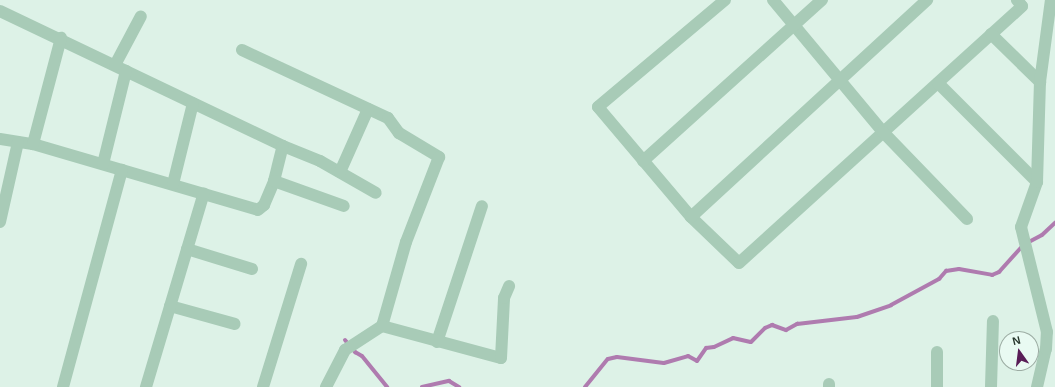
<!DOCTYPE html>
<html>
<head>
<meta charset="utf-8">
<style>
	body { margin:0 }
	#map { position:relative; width:1055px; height:387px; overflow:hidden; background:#ddf2e7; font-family:Helvetica,sans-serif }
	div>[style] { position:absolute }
	.stream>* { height:4px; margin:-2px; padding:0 2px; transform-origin:2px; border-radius:2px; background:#af7baf }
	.minor>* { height:12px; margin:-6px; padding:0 6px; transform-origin:6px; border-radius:6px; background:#a8cbb7 }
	span { translate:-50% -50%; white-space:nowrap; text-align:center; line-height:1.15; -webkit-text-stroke:3px #e9faf2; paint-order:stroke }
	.north { position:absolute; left:999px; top:331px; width:40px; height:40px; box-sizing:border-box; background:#e9faf2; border:1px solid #9caca3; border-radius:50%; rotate:346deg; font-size:11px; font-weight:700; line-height:16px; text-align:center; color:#28372d }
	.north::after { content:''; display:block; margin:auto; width:14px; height:18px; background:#591e57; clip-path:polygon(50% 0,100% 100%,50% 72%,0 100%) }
</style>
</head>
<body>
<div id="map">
	<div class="stream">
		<i style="left:345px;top:340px;width:16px;rotate:50deg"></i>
		<i style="left:355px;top:352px;width:8px;rotate:30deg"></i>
		<i style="left:362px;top:356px;width:40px;rotate:51deg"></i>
		<i style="left:422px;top:387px;width:28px;rotate:-13deg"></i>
		<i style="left:449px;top:381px;width:12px;rotate:31deg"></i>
		<i style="left:585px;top:387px;width:36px;rotate:-51deg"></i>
		<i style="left:608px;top:359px;width:9px;rotate:-13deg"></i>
		<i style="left:617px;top:357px;width:47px;rotate:7.3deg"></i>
		<i style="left:664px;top:363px;width:25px;rotate:-16deg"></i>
		<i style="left:688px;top:356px;width:10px;rotate:29deg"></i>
		<i style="left:697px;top:361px;width:16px;rotate:-55deg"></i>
		<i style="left:706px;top:348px;width:8px;rotate:-7deg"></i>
		<i style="left:714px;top:347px;width:21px;rotate:-25deg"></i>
		<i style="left:733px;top:338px;width:18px;rotate:13deg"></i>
		<i style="left:751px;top:342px;width:20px;rotate:-45deg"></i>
		<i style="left:765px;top:328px;width:8px;rotate:-23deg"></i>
		<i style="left:772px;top:325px;width:15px;rotate:20deg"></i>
		<i style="left:786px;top:330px;width:13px;rotate:-29deg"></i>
		<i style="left:797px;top:324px;width:60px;rotate:-6.7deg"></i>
		<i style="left:857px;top:317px;width:36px;rotate:-19deg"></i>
		<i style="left:891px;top:305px;width:55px;rotate:-28.4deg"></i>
		<i style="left:939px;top:279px;width:11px;rotate:-49deg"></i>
		<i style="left:946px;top:271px;width:13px;rotate:-9deg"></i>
		<i style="left:959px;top:269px;width:34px;rotate:10deg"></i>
		<i style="left:992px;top:275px;width:8px;rotate:-23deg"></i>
		<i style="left:999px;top:272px;width:36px;rotate:-48deg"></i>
		<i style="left:1023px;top:245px;width:21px;rotate:-28deg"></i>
		<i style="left:1042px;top:235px;width:18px;rotate:-43deg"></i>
	</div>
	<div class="minor">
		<i style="left:725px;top:0;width:166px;rotate:139.9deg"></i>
		<i style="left:598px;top:107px;width:144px;rotate:49.8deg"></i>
		<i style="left:691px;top:217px;width:66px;rotate:43.8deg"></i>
		<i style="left:739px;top:263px;width:382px;rotate:-42.2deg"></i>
		<i style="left:1022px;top:6px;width:8px;rotate:-130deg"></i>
		<i style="left:773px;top:0;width:172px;rotate:50.2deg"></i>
		<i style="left:883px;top:132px;width:121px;rotate:46deg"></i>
		<i style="left:0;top:11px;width:314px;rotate:25.5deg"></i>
		<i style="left:283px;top:146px;width:40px;rotate:22deg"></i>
		<i style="left:320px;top:161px;width:64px;rotate:29.7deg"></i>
		<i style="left:991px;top:34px;width:69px;rotate:44.4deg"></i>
		<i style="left:242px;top:50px;width:161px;rotate:25deg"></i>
		<i style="left:388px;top:118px;width:19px;rotate:54deg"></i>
		<i style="left:399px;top:133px;width:47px;rotate:31deg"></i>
		<i style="left:439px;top:157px;width:91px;rotate:111.2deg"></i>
		<i style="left:406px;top:242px;width:87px;rotate:105.9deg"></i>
		<i style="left:115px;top:65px;width:55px;rotate:-62deg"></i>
		<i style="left:938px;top:83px;width:140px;rotate:45deg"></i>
		<i style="left:0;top:139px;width:33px;rotate:9deg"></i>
		<i style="left:33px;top:144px;width:234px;rotate:16.3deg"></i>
		<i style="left:258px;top:210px;width:8px;rotate:-40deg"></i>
		<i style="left:264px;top:205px;width:26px;rotate:-67deg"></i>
		<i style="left:274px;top:181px;width:36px;rotate:-76deg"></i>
		<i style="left:33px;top:144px;width:110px;rotate:-75.2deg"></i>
		<i style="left:643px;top:161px;width:241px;rotate:-42deg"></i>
		<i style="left:103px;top:164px;width:96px;rotate:-76.1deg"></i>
		<i style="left:340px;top:172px;width:69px;rotate:-66deg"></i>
		<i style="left:274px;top:181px;width:74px;rotate:19.7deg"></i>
		<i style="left:173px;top:184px;width:83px;rotate:-76.1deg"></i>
		<i style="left:691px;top:217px;width:321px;rotate:-42.6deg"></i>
		<i style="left:0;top:222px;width:82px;rotate:-77.3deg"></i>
		<i style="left:187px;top:249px;width:68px;rotate:17.1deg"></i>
		<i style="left:170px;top:306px;width:67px;rotate:15.5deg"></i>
		<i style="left:437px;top:342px;width:143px;rotate:-71.7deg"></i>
		<i style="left:63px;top:387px;width:225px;rotate:-74.8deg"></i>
		<i style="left:146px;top:387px;width:202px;rotate:-73.4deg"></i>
		<i style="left:263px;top:387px;width:129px;rotate:-72.8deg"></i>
		<i style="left:326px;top:387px;width:42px;rotate:-62.8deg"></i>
		<i style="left:345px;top:350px;width:44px;rotate:-33deg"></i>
		<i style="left:382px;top:326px;width:123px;rotate:15.1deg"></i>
		<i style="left:501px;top:358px;width:60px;rotate:-87.1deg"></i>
		<i style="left:504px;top:298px;width:13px;rotate:-67deg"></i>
		<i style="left:829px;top:387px;width:3px;rotate:-90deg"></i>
		<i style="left:937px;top:387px;width:35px;rotate:-90deg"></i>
		<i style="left:991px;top:387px;width:66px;rotate:-88.3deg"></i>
		<i style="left:1037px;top:387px;width:39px;rotate:-77deg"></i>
		<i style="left:1046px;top:349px;width:17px;rotate:-87deg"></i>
		<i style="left:1047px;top:332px;width:108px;rotate:-103.9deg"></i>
		<i style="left:1021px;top:227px;width:48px;rotate:-70.4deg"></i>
		<i style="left:1037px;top:182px;width:100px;rotate:-88.3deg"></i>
		<i style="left:1040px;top:82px;width:83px;rotate:-82.4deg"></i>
	</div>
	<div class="north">N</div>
</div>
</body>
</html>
